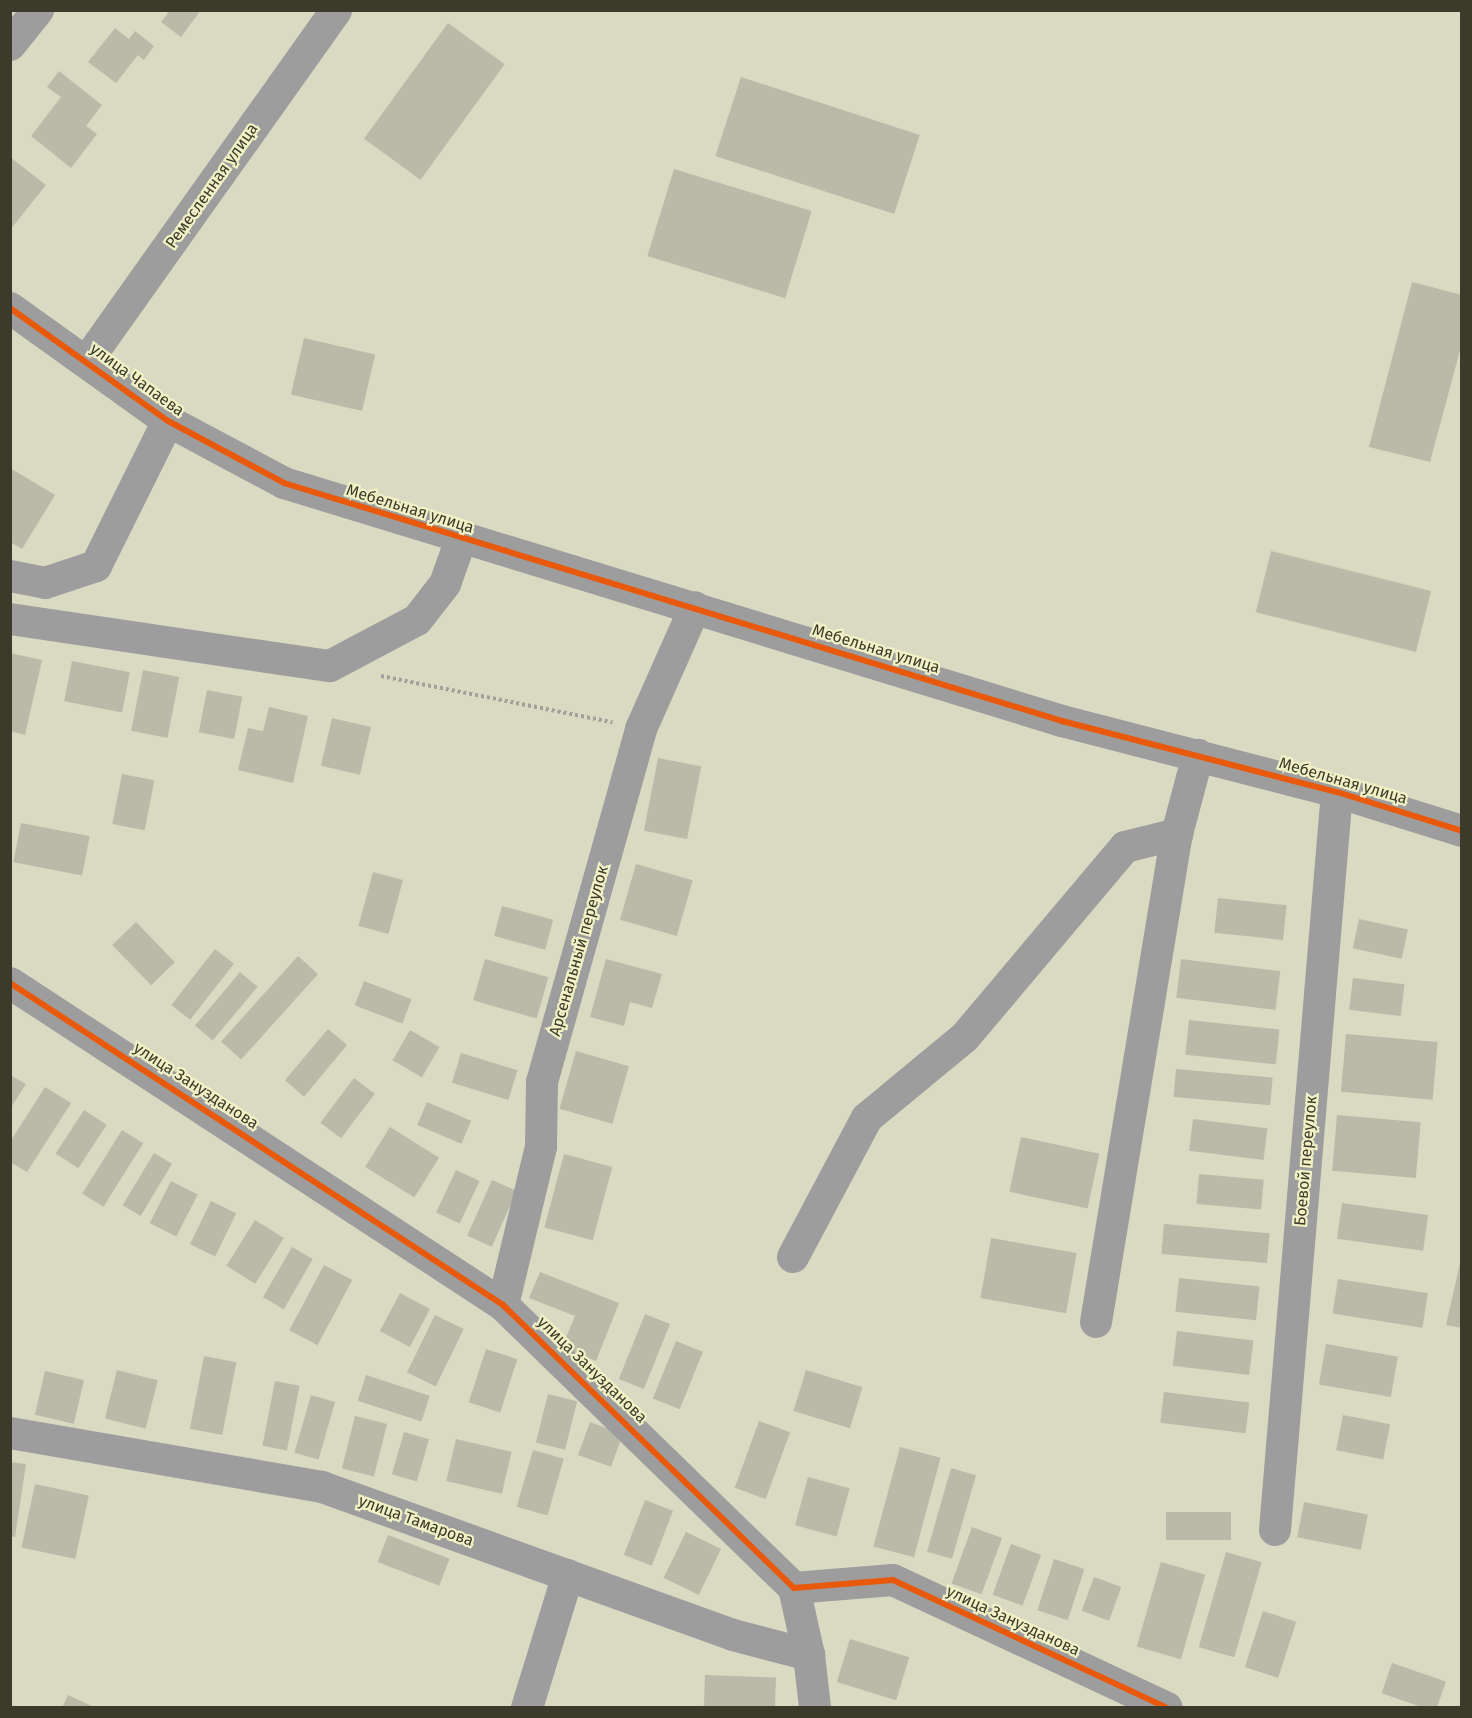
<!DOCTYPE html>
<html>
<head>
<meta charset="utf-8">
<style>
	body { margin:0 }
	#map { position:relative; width:1472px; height:1718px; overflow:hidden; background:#dadac3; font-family:"Fira Sans",sans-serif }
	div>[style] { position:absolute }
	.building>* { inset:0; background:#babaa8; transform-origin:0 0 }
	.path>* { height:4px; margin-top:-2px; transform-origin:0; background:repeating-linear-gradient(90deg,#a1a19a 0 3px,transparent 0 6px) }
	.minor>* { height:32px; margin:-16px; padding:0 16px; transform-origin:16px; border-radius:16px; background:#9d9d9e }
	.cycleway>* { height:6px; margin:-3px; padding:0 3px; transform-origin:3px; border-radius:3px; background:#e8590c }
	span { translate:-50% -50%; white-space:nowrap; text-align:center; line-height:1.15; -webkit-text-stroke:4.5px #f1f1c6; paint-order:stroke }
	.street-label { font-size:16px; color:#3c3b2b }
	.frame { position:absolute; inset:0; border:12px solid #3c3b2b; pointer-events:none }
</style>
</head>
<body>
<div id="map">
	<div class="building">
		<i style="clip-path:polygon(164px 10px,201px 10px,181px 37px,161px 22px,168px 13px)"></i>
		<i style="left:448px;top:23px;width:70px;height:143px;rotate:36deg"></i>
		<i style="clip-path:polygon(115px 28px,129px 39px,135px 31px,154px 46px,144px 60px,138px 55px,116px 83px,88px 62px)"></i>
		<i style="clip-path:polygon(59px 71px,102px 105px,86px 126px,97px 134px,71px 168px,31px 136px,61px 97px,47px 87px)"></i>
		<i style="left:741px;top:77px;width:188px;height:83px;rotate:18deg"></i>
		<i style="clip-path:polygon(10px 157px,46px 185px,10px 230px)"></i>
		<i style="left:674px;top:169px;width:144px;height:91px;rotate:17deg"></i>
		<i style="clip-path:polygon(1412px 282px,1462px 295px,1462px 343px,1430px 462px,1369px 447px)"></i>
		<i style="left:304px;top:338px;width:73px;height:58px;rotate:13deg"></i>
		<i style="clip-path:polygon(10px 468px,55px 495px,22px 549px,10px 542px)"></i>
		<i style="left:1271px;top:551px;width:165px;height:63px;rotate:14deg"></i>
		<i style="clip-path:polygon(10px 653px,42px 660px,25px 735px,10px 731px)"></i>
		<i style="left:72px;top:661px;width:59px;height:41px;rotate:11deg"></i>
		<i style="left:143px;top:670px;width:37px;height:62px;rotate:11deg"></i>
		<i style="left:207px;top:690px;width:36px;height:43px;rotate:11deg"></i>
		<i style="clip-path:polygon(269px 707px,308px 716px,293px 783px,238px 770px,248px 728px,263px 731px)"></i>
		<i style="left:332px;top:718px;width:40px;height:49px;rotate:13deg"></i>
		<i style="left:658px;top:758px;width:44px;height:74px;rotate:11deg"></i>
		<i style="left:122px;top:774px;width:33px;height:51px;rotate:11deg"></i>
		<i style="left:21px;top:823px;width:70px;height:40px;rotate:11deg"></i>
		<i style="left:636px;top:864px;width:59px;height:58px;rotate:16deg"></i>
		<i style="left:373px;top:872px;width:31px;height:56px;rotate:15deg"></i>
		<i style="left:1218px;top:898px;width:69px;height:35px;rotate:6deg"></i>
		<i style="left:502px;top:906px;width:53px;height:31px;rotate:15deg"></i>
		<i style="left:1359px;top:919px;width:50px;height:30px;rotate:12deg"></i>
		<i style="left:136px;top:922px;width:56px;height:33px;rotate:46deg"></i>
		<i style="left:215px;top:949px;width:24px;height:71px;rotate:38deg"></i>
		<i style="left:298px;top:956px;width:27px;height:115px;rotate:42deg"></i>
		<i style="left:485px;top:959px;width:66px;height:43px;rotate:16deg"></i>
		<i style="clip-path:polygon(606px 959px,662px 974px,652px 1008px,630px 1002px,624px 1026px,590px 1017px)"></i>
		<i style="left:1181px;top:959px;width:100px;height:39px;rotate:7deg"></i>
		<i style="left:240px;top:972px;width:23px;height:70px;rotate:40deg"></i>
		<i style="left:1353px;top:978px;width:52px;height:32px;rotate:7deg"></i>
		<i style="left:364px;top:981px;width:51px;height:26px;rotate:21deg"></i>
		<i style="left:1189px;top:1020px;width:91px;height:35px;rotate:6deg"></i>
		<i style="left:328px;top:1029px;width:25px;height:67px;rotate:40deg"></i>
		<i style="left:410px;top:1030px;width:34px;height:35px;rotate:30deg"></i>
		<i style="left:1346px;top:1034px;width:92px;height:58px;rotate:5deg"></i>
		<i style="left:576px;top:1051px;width:55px;height:60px;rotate:16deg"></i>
		<i style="left:461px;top:1053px;width:59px;height:31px;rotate:17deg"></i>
		<i style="left:1176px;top:1069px;width:97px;height:28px;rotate:5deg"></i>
		<i style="clip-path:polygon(10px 1075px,26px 1084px,10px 1109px)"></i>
		<i style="left:354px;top:1078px;width:26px;height:56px;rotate:37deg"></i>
		<i style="clip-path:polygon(45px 1087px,71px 1103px,27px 1172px,10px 1162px,10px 1142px)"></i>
		<i style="left:427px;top:1102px;width:48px;height:25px;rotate:23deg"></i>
		<i style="left:84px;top:1110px;width:27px;height:52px;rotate:33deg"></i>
		<i style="left:1337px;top:1115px;width:84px;height:56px;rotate:5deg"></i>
		<i style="left:1193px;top:1119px;width:75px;height:32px;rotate:7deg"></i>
		<i style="left:390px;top:1127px;width:58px;height:47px;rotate:32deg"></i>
		<i style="left:122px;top:1130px;width:25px;height:75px;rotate:32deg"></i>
		<i style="left:1021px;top:1137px;width:80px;height:56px;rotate:12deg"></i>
		<i style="left:154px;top:1153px;width:21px;height:61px;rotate:31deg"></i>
		<i style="left:564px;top:1154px;width:50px;height:76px;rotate:15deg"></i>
		<i style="left:456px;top:1170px;width:26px;height:47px;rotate:25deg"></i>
		<i style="left:1199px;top:1174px;width:65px;height:30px;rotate:5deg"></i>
		<i style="left:492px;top:1180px;width:27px;height:61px;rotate:24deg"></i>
		<i style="left:171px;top:1181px;width:30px;height:47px;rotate:27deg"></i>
		<i style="left:211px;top:1201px;width:28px;height:48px;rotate:26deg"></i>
		<i style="left:1342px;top:1203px;width:87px;height:36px;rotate:8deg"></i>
		<i style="left:255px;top:1220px;width:34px;height:54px;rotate:32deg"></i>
		<i style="left:1164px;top:1224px;width:106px;height:30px;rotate:5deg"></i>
		<i style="left:991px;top:1238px;width:87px;height:61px;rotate:10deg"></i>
		<i style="left:292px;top:1247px;width:24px;height:58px;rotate:30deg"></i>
		<i style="clip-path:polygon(1461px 1259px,1462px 1259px,1462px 1328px,1446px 1325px)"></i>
		<i style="left:324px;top:1265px;width:32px;height:74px;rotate:28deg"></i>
		<i style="clip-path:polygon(540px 1272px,619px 1303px,596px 1361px,562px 1347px,575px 1316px,529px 1298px)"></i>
		<i style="left:1179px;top:1278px;width:81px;height:34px;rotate:6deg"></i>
		<i style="left:1338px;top:1279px;width:91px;height:35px;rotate:9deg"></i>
		<i style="left:400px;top:1293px;width:34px;height:43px;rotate:28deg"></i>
		<i style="left:645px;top:1314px;width:27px;height:70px;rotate:22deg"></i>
		<i style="left:435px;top:1315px;width:32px;height:64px;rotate:26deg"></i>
		<i style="left:1177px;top:1331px;width:77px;height:35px;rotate:7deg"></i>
		<i style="left:676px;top:1341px;width:29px;height:62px;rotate:22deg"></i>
		<i style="left:1326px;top:1344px;width:73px;height:41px;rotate:10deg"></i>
		<i style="left:486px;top:1349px;width:33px;height:56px;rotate:18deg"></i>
		<i style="left:204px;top:1356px;width:33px;height:74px;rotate:11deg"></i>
		<i style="left:117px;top:1370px;width:42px;height:50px;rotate:14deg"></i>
		<i style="left:806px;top:1370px;width:59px;height:43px;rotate:17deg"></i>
		<i style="left:45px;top:1371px;width:40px;height:45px;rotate:13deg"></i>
		<i style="left:366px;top:1375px;width:67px;height:27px;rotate:18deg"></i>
		<i style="left:275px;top:1381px;width:25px;height:66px;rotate:11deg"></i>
		<i style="left:1164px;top:1392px;width:86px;height:31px;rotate:7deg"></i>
		<i style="left:548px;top:1394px;width:30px;height:50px;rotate:14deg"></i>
		<i style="left:311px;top:1395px;width:25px;height:60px;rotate:16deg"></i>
		<i style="left:1343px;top:1415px;width:48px;height:36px;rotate:11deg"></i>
		<i style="left:355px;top:1416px;width:33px;height:54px;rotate:14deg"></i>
		<i style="left:759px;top:1421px;width:33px;height:71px;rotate:20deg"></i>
		<i style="left:590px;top:1422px;width:35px;height:35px;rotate:20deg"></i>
		<i style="left:404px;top:1432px;width:26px;height:44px;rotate:16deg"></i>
		<i style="left:456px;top:1439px;width:57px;height:43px;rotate:13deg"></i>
		<i style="left:900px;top:1447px;width:42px;height:103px;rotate:15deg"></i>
		<i style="left:533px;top:1450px;width:32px;height:59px;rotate:16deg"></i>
		<i style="clip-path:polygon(10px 1462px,26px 1464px,15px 1537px,10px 1536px)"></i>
		<i style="left:951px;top:1468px;width:26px;height:87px;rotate:16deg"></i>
		<i style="left:808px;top:1477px;width:43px;height:50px;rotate:15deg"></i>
		<i style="left:35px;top:1484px;width:55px;height:65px;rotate:12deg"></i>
		<i style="left:645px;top:1500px;width:30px;height:59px;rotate:21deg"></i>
		<i style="left:1304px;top:1502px;width:65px;height:36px;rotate:11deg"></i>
		<i style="left:1166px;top:1512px;width:65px;height:28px"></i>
		<i style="left:972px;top:1527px;width:32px;height:60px;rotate:20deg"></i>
		<i style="left:686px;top:1532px;width:39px;height:51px;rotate:26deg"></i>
		<i style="left:388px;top:1535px;width:66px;height:29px;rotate:21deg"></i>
		<i style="left:1011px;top:1544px;width:32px;height:54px;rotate:20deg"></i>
		<i style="left:1226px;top:1552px;width:37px;height:99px;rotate:16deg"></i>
		<i style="left:1054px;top:1559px;width:32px;height:54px;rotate:18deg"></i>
		<i style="left:1161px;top:1562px;width:46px;height:88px;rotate:16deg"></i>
		<i style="left:1094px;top:1577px;width:29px;height:36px;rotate:20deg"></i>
		<i style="left:1263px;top:1611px;width:35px;height:59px;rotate:18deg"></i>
		<i style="left:850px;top:1639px;width:62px;height:45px;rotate:17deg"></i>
		<i style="left:1392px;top:1663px;width:57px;height:32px;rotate:19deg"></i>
		<i style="left:705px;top:1675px;width:71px;height:33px;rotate:2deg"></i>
		<i style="clip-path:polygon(68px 1695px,96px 1708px,62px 1708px)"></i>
	</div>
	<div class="path">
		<i style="left:381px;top:676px;width:236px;rotate:11.3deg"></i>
	</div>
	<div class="minor">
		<i style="left:10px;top:45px;width:45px;rotate:-51.3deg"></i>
		<i style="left:10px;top:308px;width:194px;rotate:35.6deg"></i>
		<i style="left:168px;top:421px;width:132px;rotate:28.1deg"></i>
		<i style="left:284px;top:483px;width:814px;rotate:17.01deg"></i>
		<i style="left:1062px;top:721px;width:284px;rotate:14.5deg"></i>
		<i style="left:1337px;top:792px;width:131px;rotate:17.3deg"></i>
		<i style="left:87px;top:361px;width:430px;rotate:-54.6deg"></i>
		<i style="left:10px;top:576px;width:36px;rotate:11deg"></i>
		<i style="left:45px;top:583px;width:54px;rotate:-18.4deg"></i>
		<i style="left:96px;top:566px;width:162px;rotate:-63.6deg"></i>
		<i style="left:10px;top:619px;width:323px;rotate:8.4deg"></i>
		<i style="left:330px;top:666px;width:98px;rotate:-27.9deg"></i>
		<i style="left:417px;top:620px;width:46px;rotate:-52.1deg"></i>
		<i style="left:445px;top:584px;width:48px;rotate:-70.4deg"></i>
		<i style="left:10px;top:983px;width:589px;rotate:33.15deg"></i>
		<i style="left:503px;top:1305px;width:406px;rotate:44.2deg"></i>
		<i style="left:794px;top:1588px;width:99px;rotate:-4.6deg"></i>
		<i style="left:893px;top:1580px;width:302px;rotate:25deg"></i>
		<i style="left:793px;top:1257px;width:157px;rotate:-62deg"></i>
		<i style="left:867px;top:1118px;width:127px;rotate:-39.6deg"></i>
		<i style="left:965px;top:1037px;width:248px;rotate:-49.9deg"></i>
		<i style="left:1125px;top:847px;width:54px;rotate:-14deg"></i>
		<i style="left:503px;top:1305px;width:163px;rotate:-76.5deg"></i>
		<i style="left:541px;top:1147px;width:65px;rotate:-89.1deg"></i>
		<i style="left:542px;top:1082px;width:367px;rotate:-74.3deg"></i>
		<i style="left:641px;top:729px;width:133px;rotate:-66.1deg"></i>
		<i style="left:1096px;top:1322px;width:495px;rotate:-80.6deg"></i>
		<i style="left:1177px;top:834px;width:82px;rotate:-75.1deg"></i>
		<i style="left:10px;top:1433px;width:317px;rotate:9.8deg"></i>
		<i style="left:322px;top:1487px;width:437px;rotate:19.8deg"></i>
		<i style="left:733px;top:1635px;width:79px;rotate:14.7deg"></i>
		<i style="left:809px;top:1655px;width:53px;rotate:83.5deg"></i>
		<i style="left:1275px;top:1530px;width:741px;rotate:-85.2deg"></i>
		<i style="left:794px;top:1588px;width:69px;rotate:77.4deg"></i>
		<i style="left:527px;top:1708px;width:139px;rotate:-72.9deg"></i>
	</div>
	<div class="cycleway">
		<i style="left:10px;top:308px;width:194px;rotate:35.6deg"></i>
		<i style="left:168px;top:421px;width:132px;rotate:28.1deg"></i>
		<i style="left:284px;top:483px;width:814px;rotate:17.01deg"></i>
		<i style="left:1062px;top:721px;width:284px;rotate:14.5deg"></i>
		<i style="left:1337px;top:792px;width:131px;rotate:17.3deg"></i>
		<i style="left:10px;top:983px;width:589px;rotate:33.15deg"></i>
		<i style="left:503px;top:1305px;width:406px;rotate:44.2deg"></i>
		<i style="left:794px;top:1588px;width:99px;rotate:-4.6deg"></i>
		<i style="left:893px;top:1580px;width:302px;rotate:25deg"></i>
	</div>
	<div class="street-label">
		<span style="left:212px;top:186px;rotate:-55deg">Ремесленная улица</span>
		<span style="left:137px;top:380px;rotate:36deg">улица Чапаева</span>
		<span style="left:410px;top:509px;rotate:17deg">Мебельная улица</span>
		<span style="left:876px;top:649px;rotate:17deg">Мебельная улица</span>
		<span style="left:1343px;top:781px;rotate:16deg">Мебельная улица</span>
		<span style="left:579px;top:951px;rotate:-74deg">Арсенальный переулок</span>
		<span style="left:196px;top:1086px;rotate:33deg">улица Занузданова</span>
		<span style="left:1306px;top:1161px;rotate:-85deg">Боевой переулок</span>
		<span style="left:592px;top:1370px;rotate:44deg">улица Занузданова</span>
		<span style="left:416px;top:1521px;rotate:20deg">улица Тамарова</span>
		<span style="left:1013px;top:1621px;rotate:25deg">улица Занузданова</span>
	</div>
	<div class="frame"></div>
</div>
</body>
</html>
